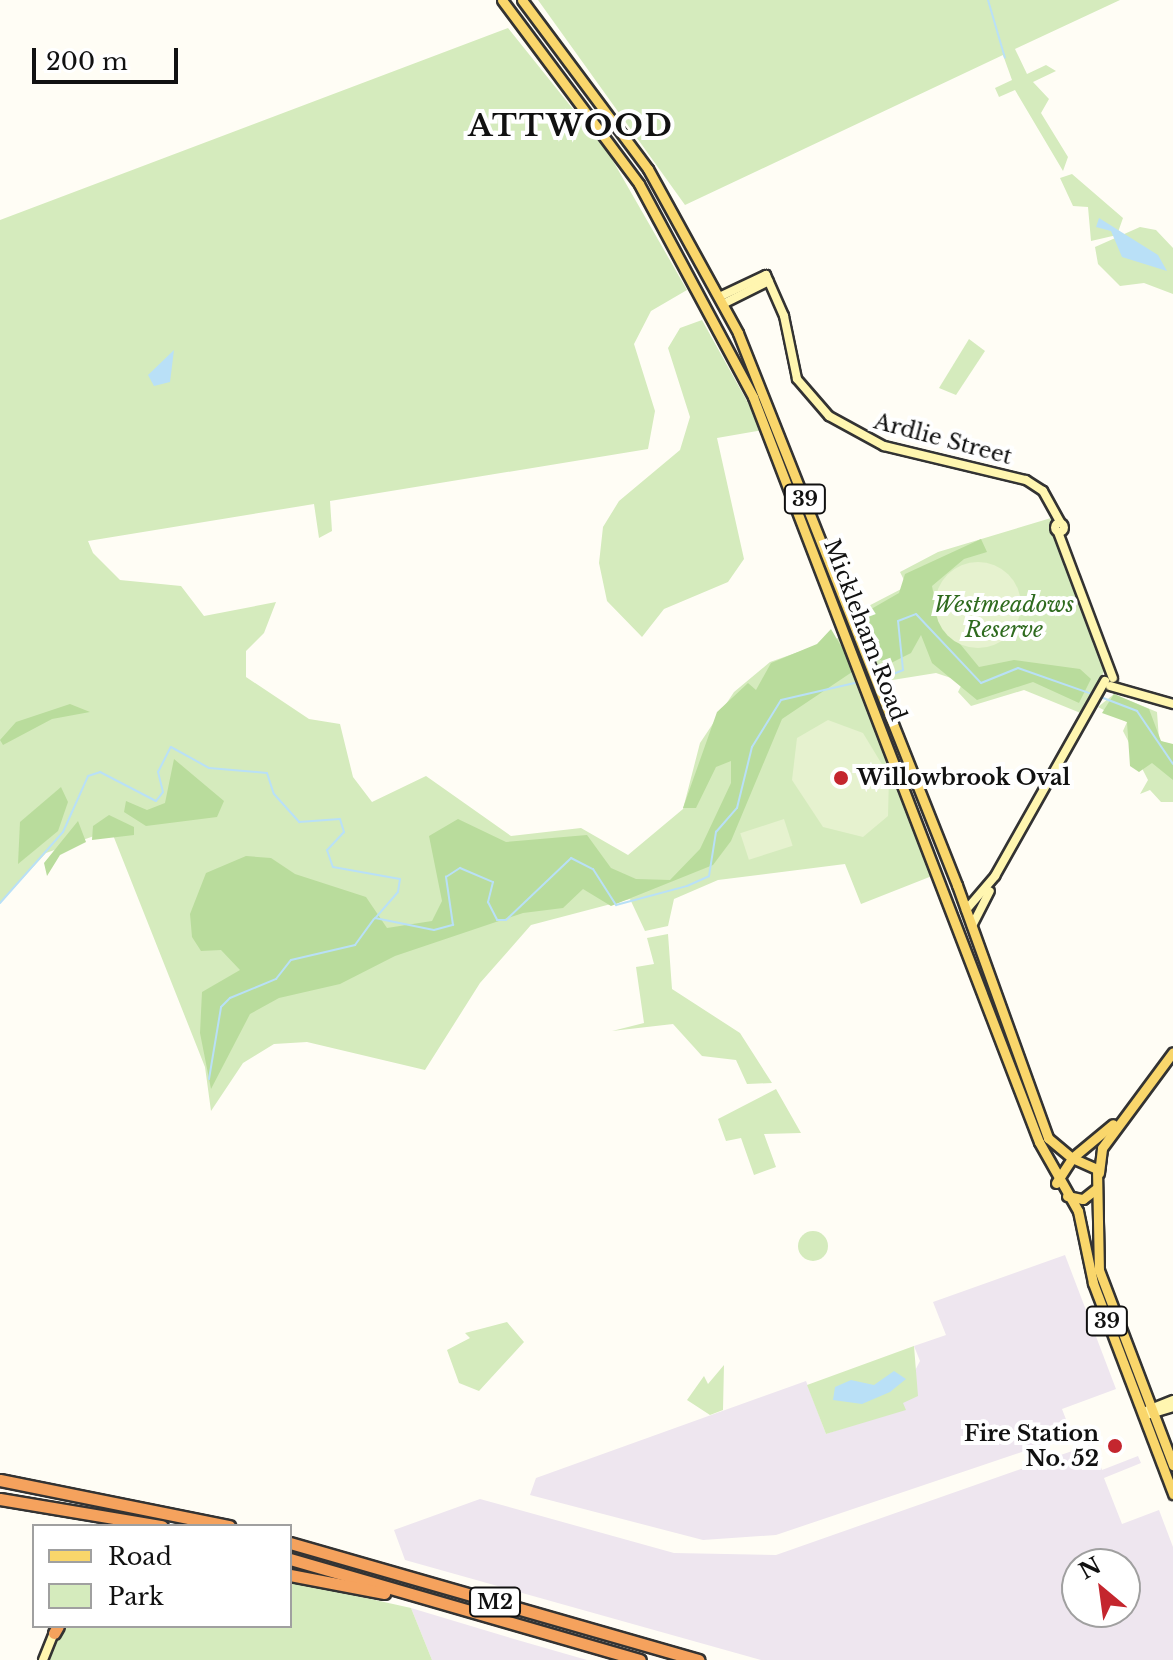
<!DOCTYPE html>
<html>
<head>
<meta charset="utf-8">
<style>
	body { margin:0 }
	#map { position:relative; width:1173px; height:1660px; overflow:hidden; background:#fffdf5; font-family:"Libre Baskerville",serif }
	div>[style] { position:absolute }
	.industrial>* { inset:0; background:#eee6ef }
	.green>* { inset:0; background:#d5ebbd }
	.round { border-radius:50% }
	.forest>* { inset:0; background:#b9dc9c }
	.pitch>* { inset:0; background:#e6f2cf; transform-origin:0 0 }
	.water>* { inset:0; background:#b9e0f7 }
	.stream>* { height:2px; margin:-1px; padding:0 1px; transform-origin:1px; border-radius:1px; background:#b9e0f7 }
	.roads { filter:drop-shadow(2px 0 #333) drop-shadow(-2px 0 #333) drop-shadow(0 2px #333) drop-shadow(0 -2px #333) }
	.secondary>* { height:8px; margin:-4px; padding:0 4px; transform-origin:4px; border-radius:4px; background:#fff6b0 }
	.secondary>.ring { margin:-4px; padding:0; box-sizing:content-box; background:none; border:8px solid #fff6b0; border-radius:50% }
	.primary>* { height:9px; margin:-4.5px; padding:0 4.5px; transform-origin:4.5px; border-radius:4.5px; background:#f9d66b }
	.highway>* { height:11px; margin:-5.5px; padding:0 5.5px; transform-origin:5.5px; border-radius:5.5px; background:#f5a25d }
	.dots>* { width:22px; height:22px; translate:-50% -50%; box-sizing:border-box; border:4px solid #fff; border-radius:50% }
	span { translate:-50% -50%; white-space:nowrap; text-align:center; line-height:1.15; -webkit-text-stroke:8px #fff; paint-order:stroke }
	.shield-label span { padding:2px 6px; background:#fff; border:2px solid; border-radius:6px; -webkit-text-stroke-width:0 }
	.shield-label { font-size:20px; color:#111; font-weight:700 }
	.street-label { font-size:22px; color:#111 }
	.park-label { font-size:22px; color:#2f6b1f; font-style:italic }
	.poi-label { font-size:22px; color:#111; font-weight:700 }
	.left { translate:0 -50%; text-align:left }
	.right { translate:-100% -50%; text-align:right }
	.district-label { font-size:30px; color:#111; font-weight:700; letter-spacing:2px }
	.legend { position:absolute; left:32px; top:1524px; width:260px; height:104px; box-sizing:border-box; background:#fff; border:2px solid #a0a0a0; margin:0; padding:10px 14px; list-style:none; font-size:24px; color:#111 }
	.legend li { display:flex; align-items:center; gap:16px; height:40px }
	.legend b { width:40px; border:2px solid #a0a0a0 }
	.north { position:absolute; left:1061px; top:1548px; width:80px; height:80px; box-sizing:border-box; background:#fff; border:2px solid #a0a0a0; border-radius:50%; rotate:331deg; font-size:22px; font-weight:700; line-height:32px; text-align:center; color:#111 }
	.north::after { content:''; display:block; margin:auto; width:28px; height:36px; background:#c4262e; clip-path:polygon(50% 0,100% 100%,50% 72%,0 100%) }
	.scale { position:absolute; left:32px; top:48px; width:146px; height:36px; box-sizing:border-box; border:4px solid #111; border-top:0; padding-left:10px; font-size:24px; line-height:28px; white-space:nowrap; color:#111; -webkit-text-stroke:6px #fff; paint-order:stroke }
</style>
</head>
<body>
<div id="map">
	<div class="industrial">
		<i style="clip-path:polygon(1065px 1255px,1116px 1389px,1062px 1409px,1072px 1435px,776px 1535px,703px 1540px,530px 1495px,536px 1478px,806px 1381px,826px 1434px,894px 1411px,920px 1361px,914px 1346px,946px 1335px,933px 1302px)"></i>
		<i style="clip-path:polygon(evenodd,1092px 1444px,1102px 1470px,1138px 1456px,1141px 1463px,1104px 1478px,1122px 1524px,1159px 1510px,1173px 1547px,1173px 1660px,761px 1660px,405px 1560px,394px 1530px,480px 1499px,674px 1553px,776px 1555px,1092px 1444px,1077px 1564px,1125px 1564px,1125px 1612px,1077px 1612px,1077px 1564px)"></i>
		<i style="clip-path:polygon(411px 1608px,514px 1639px,587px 1660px,432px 1660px)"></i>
	</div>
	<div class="green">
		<i style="clip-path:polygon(538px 0,1120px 0,1015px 49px,1027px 74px,1046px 65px,1056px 71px,1033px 82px,1049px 99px,1041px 113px,1068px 157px,1063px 171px,1015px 90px,999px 97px,995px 88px,1012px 80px,1003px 55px,685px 205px)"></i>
		<i style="clip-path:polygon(508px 28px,609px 154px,687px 290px,651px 311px,634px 344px,655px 411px,648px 449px,330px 501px,332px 531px,319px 538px,314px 504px,88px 541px,93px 553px,120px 580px,181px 586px,204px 616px,276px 602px,264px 633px,246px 651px,246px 677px,309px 719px,340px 724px,353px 777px,372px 802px,426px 776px,511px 836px,581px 828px,628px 855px,683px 809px,700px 743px,734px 692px,770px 662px,841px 637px,932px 876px,861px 904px,845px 864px,718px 880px,674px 899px,668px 926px,645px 931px,630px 899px,531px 925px,480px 983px,425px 1070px,307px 1042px,274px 1044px,243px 1063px,211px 1111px,205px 1067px,111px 830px,46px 853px,0 903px,0 220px)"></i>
		<i style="clip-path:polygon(1072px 174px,1123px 218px,1117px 235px,1091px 241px,1088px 207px,1073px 206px,1060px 178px)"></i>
		<i style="clip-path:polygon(1140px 227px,1156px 230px,1173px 248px,1173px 294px,1144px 283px,1120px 286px,1098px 264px,1095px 247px)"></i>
		<i style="clip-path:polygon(702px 320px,763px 430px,717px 438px,744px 559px,728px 582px,664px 609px,642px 637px,607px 601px,599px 563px,603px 527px,619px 501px,680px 450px,690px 417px,668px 348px,680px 328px)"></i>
		<i style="clip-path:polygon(969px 339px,985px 351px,956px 395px,939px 388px)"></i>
		<i style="clip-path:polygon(1051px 518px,1105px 669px,1083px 714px,1024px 690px,971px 706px,958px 692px,963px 682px,936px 673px,880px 682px,855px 613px,907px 586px,900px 572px,938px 552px)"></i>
		<i style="clip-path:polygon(1114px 694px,1157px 712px,1159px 739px,1173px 750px,1173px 802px,1161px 802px,1150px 790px,1140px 794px,1148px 780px,1123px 731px,1127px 722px,1098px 707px)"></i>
		<i style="clip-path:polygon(668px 934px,672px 989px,740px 1033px,772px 1083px,747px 1084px,736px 1060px,702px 1056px,673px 1024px,612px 1031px,644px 1023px,636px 967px,654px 964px,647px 938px)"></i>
		<i style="clip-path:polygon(776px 1089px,801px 1133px,764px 1134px,776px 1167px,754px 1175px,741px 1138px,726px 1141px,718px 1119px)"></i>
		<i class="round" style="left:798px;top:1231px;width:30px;height:30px"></i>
		<i style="clip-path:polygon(507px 1322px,524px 1342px,479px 1391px,459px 1383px,447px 1350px,470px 1338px,465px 1333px)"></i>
		<i style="clip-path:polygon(914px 1346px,918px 1396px,903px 1403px,906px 1410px,826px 1434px,807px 1385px)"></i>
		<i style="clip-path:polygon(724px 1365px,723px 1410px,710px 1415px,687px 1400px,704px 1376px,708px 1384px)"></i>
		<i style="clip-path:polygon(290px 1581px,411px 1608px,432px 1660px,46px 1660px,62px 1626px,290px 1626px)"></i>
	</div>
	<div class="forest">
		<i style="clip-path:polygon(981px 539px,987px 552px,964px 559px,932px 586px,938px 617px,979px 667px,1014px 660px,1080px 669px,1091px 679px,1079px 703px,1033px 682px,977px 700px,932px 663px,921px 635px,911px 653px,889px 664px,876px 658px,859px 616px,899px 593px,905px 574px)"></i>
		<i style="clip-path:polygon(831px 629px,855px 670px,782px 719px,731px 841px,713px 865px,611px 906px,583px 889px,563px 908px,523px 913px,395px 956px,340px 984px,279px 998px,250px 1014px,211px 1089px,200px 1033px,202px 992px,240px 970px,221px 950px,201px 951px,192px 937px,190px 914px,206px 873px,246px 856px,271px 858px,295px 874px,366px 897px,387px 928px,432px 921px,442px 901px,429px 836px,458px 819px,506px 842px,587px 835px,611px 868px,636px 879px,670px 880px,700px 849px,731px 783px,731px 761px,716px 767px,696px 808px,683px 808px,717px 712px,748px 683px,756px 690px,771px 663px,817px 644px)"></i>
		<i style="clip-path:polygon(1114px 694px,1149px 709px,1161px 741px,1173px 744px,1173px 780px,1152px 763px,1139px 772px,1130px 766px,1127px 722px,1102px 713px)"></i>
		<i style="clip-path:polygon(70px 704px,90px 712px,52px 719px,3px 745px,0 740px,16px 722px)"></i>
		<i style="clip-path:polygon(174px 759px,224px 801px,217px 817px,146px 826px,124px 812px,126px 801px,147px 810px,165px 803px)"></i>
		<i style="clip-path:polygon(61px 787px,68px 802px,58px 831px,18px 864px,20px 822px)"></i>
		<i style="clip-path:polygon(109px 815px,134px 827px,134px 835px,92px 840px,93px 826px)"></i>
		<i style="clip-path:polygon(78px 821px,86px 842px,60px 855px,47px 876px,44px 863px)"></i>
	</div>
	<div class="pitch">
		<i class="round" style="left:935px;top:562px;width:86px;height:86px"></i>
		<i style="clip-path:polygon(828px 720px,863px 733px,889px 776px,888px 816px,863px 837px,823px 827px,792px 780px,797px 738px)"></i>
		<i style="left:784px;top:819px;width:28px;height:46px;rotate:72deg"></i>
	</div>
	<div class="water">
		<i style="clip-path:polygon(1099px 218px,1158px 255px,1167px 271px,1122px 257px,1111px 231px,1096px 227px)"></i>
		<i style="clip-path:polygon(174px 350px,170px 382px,154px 386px,148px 375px)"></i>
		<i style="clip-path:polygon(894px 1371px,906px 1379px,890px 1392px,862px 1404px,833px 1400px,835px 1387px,851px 1380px,874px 1385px)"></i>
	</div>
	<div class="stream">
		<i style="left:988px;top:0;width:60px;rotate:73.7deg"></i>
		<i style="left:881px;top:679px;width:24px;rotate:-22deg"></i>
		<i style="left:903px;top:670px;width:49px;rotate:-95.8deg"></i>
		<i style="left:898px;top:621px;width:19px;rotate:-21deg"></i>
		<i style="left:916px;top:614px;width:95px;rotate:46.7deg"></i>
		<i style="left:981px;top:683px;width:40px;rotate:-22deg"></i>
		<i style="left:1018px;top:668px;width:78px;rotate:19.4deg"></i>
		<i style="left:1098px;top:696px;width:42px;rotate:21deg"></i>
		<i style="left:1137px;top:711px;width:64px;rotate:55.8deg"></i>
		<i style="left:0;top:903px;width:95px;rotate:-48.4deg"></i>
		<i style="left:63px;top:832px;width:61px;rotate:-65.9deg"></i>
		<i style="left:88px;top:776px;width:13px;rotate:-18deg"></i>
		<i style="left:100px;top:772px;width:63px;rotate:27.4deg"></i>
		<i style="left:156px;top:801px;width:11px;rotate:-52deg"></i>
		<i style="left:163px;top:792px;width:21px;rotate:-104deg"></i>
		<i style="left:158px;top:772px;width:28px;rotate:-63deg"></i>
		<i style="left:171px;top:747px;width:43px;rotate:28.9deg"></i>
		<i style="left:209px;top:768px;width:58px;rotate:4.9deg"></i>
		<i style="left:267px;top:773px;width:22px;rotate:72deg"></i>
		<i style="left:274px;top:794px;width:38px;rotate:48deg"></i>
		<i style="left:299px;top:822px;width:41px;rotate:-4.2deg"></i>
		<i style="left:340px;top:819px;width:14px;rotate:73deg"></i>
		<i style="left:344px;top:832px;width:25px;rotate:133deg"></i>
		<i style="left:327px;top:850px;width:18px;rotate:71deg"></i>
		<i style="left:333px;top:867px;width:68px;rotate:10.2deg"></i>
		<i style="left:400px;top:879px;width:13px;rotate:99deg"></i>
		<i style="left:398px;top:892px;width:35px;rotate:131deg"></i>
		<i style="left:375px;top:918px;width:60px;rotate:11.5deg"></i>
		<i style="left:434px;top:930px;width:20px;rotate:-15deg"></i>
		<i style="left:453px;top:925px;width:49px;rotate:-98.3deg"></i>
		<i style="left:446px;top:877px;width:17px;rotate:-33deg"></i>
		<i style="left:460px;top:868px;width:36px;rotate:23deg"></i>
		<i style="left:493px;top:882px;width:21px;rotate:104deg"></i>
		<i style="left:488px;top:902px;width:20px;rotate:63deg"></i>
		<i style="left:497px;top:920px;width:9px"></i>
		<i style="left:506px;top:920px;width:90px;rotate:-43.6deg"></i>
		<i style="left:571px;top:858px;width:25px;rotate:27deg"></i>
		<i style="left:593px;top:869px;width:43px;rotate:57.4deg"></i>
		<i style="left:616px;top:905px;width:73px;rotate:-15deg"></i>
		<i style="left:687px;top:886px;width:24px;rotate:-24deg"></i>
		<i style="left:709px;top:876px;width:45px;rotate:-81deg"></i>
		<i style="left:716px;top:832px;width:32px;rotate:-49deg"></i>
		<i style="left:737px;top:808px;width:63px;rotate:-76.2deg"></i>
		<i style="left:752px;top:747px;width:55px;rotate:-58.3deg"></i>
		<i style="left:781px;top:700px;width:80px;rotate:-13deg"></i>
		<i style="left:209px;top:1079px;width:73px;rotate:-80.5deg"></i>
		<i style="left:221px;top:1007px;width:13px;rotate:-45deg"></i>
		<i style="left:230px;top:998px;width:50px;rotate:-22.4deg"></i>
		<i style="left:276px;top:979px;width:24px;rotate:-52deg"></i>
		<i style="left:291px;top:960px;width:66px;rotate:-13.2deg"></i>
		<i style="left:355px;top:945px;width:32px;rotate:-54deg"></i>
	</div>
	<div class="roads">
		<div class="secondary">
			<i style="left:719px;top:297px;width:52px;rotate:-25.1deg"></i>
			<i style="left:766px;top:275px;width:45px;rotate:66.3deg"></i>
			<i style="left:784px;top:316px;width:64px;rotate:78.3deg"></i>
			<i style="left:797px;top:379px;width:49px;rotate:49.1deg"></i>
			<i style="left:829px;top:416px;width:63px;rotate:28.6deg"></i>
			<i style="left:884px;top:446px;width:146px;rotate:13.5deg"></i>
			<i style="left:1026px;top:480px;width:20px;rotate:33deg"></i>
			<i style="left:1043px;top:491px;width:37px;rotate:61deg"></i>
			<i style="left:723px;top:304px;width:51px;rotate:-26.6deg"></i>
			<i class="ring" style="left:1054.5px;top:522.5px;width:1px;height:1px"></i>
			<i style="left:1058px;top:532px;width:156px;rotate:69.4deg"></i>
			<i style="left:1110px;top:686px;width:66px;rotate:15.9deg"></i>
			<i style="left:966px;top:910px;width:45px;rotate:-49.5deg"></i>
			<i style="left:995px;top:876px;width:224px;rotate:-60.6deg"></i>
			<i style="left:972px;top:926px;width:39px;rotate:-63deg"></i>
			<i style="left:1148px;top:1410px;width:27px;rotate:-22deg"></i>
			<i style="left:1147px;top:1415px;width:27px;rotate:-17deg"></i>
			<i style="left:43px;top:1660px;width:29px;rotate:-68deg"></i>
		</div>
		<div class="primary">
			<i style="left:502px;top:0;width:229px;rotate:53.3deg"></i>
			<i style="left:639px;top:184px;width:242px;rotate:61.8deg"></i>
			<i style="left:753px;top:397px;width:798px;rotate:69deg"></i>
			<i style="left:1039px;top:1142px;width:79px;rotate:60.5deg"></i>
			<i style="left:1078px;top:1211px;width:74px;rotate:78.2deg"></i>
			<i style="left:1093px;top:1283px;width:226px;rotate:69.2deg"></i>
			<i style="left:522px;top:0;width:211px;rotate:53.3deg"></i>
			<i style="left:648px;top:169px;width:187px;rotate:61.2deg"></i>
			<i style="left:738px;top:333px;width:594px;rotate:68.36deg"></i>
			<i style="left:957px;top:885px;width:269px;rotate:70.2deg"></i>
			<i style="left:1048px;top:1138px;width:31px;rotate:40deg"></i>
			<i style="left:1072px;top:1158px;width:53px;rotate:-39.7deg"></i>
			<i style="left:1099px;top:1173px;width:25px;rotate:-83deg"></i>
			<i style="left:1102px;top:1148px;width:119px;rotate:-53.5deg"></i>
			<i style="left:1056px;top:1183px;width:30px;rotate:-57deg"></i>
			<i style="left:1072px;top:1158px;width:27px;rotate:24deg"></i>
			<i style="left:1097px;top:1169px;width:101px;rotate:88.9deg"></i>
			<i style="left:1099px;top:1270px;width:209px;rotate:69.2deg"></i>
			<i style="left:1067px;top:1196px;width:16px;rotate:11deg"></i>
			<i style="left:1083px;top:1199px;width:16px;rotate:-38deg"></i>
		</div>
		<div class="highway">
			<i style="left:0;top:1480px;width:234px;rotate:11.4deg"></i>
			<i style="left:0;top:1499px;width:164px;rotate:9.5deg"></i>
			<i style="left:290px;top:1543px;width:425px;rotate:16deg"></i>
			<i style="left:290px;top:1559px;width:364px;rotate:16.1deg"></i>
			<i style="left:290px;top:1575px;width:96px;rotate:10.8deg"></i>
			<i style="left:54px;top:1633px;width:8px;rotate:-60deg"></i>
		</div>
	</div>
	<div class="dots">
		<i style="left:841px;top:778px;background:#c4262e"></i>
		<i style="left:1115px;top:1446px;background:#c4262e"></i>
	</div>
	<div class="shield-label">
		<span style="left:805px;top:499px">39</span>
		<span style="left:1107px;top:1321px">39</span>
		<span style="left:495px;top:1602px">M2</span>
	</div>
	<div class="street-label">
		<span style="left:943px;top:439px;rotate:15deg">Ardlie Street</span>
		<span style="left:865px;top:630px;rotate:69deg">Mickleham Road</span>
	</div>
	<div class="park-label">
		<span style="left:1004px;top:617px">Westmeadows<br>Reserve</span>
	</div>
	<div class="poi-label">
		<span class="left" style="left:857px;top:778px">Willowbrook Oval</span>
		<span class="right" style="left:1099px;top:1446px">Fire Station<br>No. 52</span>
	</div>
	<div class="district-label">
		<span style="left:571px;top:126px">ATTWOOD</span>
	</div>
	<ul class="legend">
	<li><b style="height:10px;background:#f9d66b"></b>Road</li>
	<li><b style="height:22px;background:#d5ebbd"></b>Park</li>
	</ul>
	<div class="north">N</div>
	<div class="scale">200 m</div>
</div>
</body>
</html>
